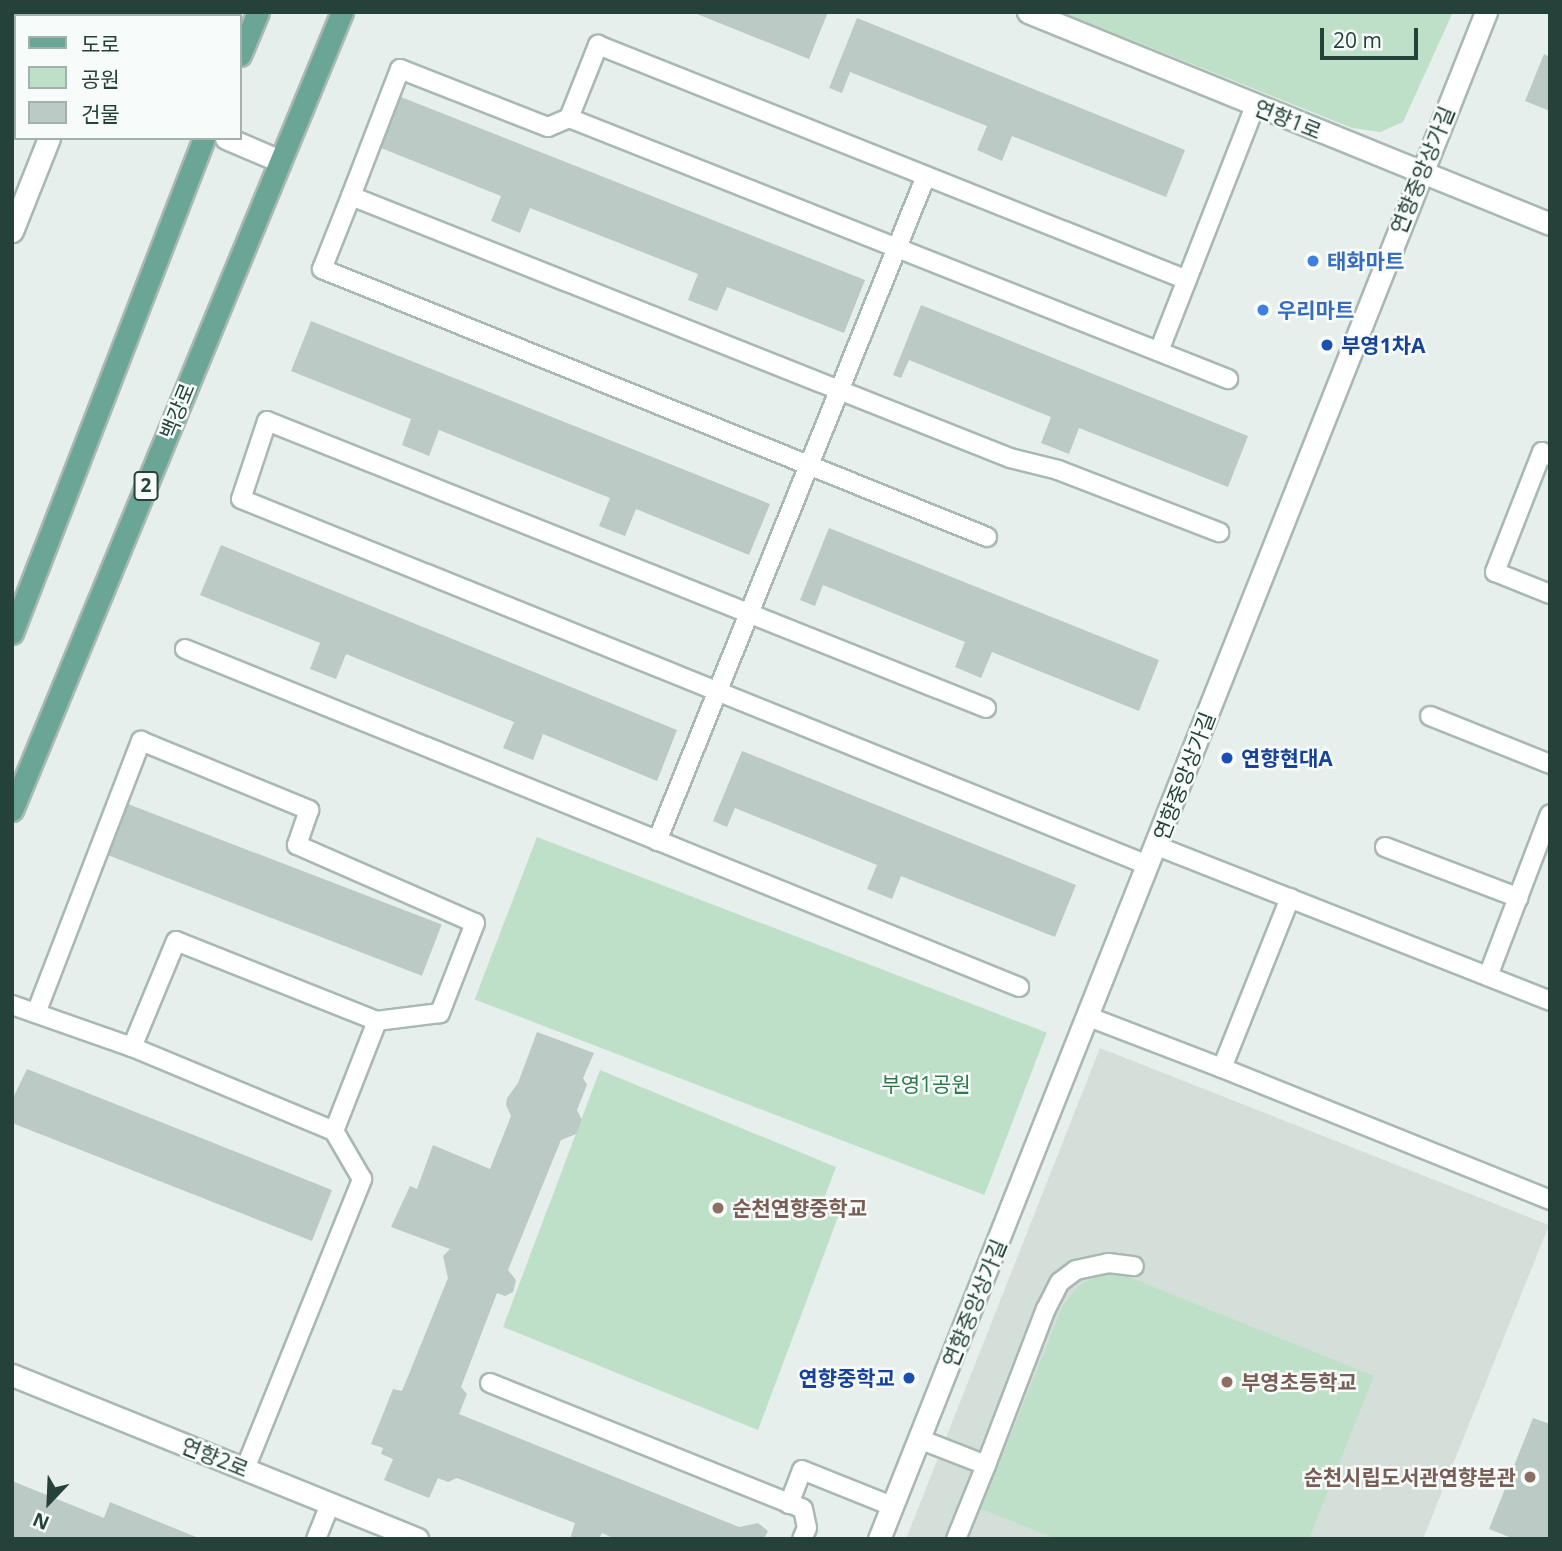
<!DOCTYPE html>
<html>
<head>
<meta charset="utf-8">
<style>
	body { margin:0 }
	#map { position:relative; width:1562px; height:1551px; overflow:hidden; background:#e6efeb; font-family:"Open Sans","Noto Sans KR",sans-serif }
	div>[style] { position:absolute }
	.built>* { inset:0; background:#d4dfda }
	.green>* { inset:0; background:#bfe0c8; transform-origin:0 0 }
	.building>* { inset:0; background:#bbcac4; transform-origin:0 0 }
	.roads { filter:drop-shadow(2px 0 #a8b8b2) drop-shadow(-2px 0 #a8b8b2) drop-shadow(0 2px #a8b8b2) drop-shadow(0 -2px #a8b8b2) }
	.service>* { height:18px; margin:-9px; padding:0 9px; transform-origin:9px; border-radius:9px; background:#fff }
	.pedestrian>* { height:21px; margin:-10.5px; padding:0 10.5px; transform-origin:10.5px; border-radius:10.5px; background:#fff }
	.tertiary>* { height:21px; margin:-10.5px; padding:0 10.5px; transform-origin:10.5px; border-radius:10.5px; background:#fff }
	.secondary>* { height:21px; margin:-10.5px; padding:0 10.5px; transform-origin:10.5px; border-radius:10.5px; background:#fff }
	.primary>* { height:21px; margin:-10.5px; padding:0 10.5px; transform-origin:10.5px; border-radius:10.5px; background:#6aa596 }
	.dots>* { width:19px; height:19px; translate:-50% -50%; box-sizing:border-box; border:4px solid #f7fbf9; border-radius:50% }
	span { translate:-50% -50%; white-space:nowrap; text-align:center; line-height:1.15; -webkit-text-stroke:5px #f7fbf9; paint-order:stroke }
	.shield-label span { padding:2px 5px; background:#f7fbf9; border:2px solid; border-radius:5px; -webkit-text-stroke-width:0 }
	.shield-label { font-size:19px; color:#24423a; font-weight:700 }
	.street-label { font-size:21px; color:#24423a }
	.shop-label { font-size:21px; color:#366cbe; font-weight:700 }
	.left { translate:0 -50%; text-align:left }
	.transit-label { font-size:21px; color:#164399; font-weight:700 }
	.right { translate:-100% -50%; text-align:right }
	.park-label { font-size:21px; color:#2d7a4b }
	.education-label { font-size:21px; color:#785e54; font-weight:700 }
	.frame { position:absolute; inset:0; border:14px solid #24423a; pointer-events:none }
	.legend { position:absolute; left:14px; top:14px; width:228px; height:126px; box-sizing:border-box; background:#f7fbf9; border:2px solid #a3b1ad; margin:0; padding:9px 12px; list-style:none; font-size:21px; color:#24423a }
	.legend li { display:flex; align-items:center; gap:14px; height:35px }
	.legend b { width:35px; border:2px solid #a3b1ad }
	.north { position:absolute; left:14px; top:1467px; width:70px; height:70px; -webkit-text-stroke:5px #f7fbf9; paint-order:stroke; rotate:203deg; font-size:19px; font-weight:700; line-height:28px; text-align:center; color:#24423a }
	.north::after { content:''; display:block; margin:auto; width:24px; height:32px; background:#24423a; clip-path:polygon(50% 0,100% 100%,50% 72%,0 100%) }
	.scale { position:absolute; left:1320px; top:28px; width:98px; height:32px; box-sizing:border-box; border:4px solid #24423a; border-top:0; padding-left:9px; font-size:21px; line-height:24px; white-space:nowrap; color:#24423a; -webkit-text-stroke:5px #f7fbf9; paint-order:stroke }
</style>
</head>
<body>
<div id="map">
	<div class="built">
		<i style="clip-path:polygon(1100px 1048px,1549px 1225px,1423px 1539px,906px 1539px)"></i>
	</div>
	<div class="green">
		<i style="clip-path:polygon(1061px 12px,1453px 12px,1403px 122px,1380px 132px,1352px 128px)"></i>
		<i style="left:537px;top:837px;width:546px;height:174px;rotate:21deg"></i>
		<i style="clip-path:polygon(600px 1070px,836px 1167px,820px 1209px,838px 1217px,758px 1430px,503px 1327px)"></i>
		<i style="clip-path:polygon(1119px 1273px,1374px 1376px,1309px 1539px,1056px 1539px,981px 1509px,1063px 1305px,1079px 1285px,1098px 1276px)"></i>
	</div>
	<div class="building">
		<i style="clip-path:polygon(692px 12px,828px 12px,809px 59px)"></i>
		<i style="clip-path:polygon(857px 18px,1185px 150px,1166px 197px,1012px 136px,1002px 161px,977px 150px,987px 126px,850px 72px,842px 93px,829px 88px)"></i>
		<i style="clip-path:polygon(1544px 54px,1550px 57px,1550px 111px,1525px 101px)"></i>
		<i style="clip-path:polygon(401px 97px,865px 280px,844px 333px,727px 287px,717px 311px,688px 300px,698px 274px,530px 208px,520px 233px,491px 221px,501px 196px,381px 148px)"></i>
		<i style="clip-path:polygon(921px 305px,1248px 436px,1228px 487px,1079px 428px,1069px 454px,1041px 443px,1051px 417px,909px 360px,901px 378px,893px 375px)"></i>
		<i style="clip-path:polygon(311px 321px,770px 504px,749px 555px,636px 509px,625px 536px,599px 526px,610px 498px,439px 430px,429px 456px,402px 445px,411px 419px,291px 371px)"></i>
		<i style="clip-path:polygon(829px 528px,1159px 660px,1139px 711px,992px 652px,981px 678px,955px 667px,965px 642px,823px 585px,815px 606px,800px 600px)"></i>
		<i style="clip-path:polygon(221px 545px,677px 730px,657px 781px,543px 734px,533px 760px,503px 748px,514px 722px,346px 654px,336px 679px,310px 669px,320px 643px,200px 595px)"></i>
		<i style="clip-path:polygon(742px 751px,1076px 885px,1055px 937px,901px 876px,892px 899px,867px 889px,877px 865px,735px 808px,727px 827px,713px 821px)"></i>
		<i style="left:128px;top:804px;width:336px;height:55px;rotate:21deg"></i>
		<i style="clip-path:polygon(537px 1032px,594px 1053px,583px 1078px,587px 1085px,577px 1110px,582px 1120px,576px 1134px,561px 1140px,508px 1270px,516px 1280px,513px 1292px,505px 1296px,497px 1293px,461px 1387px,467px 1394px,459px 1414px,739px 1527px,758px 1523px,768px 1531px,764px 1539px,615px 1539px,602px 1533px,599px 1539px,570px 1539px,575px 1523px,457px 1478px,448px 1482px,438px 1478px,429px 1498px,384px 1480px,393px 1459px,381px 1454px,383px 1448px,371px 1444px,393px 1389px,402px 1391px,448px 1278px,443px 1256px,450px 1249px,391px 1227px,410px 1186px,417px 1189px,433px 1145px,490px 1169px,511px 1116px,506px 1105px,507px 1098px,518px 1083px)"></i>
		<i style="clip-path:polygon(27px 1069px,332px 1190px,312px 1241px,12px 1123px,12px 1100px)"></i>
		<i style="clip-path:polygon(1533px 1418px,1550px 1424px,1550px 1539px,1514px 1539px,1489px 1529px)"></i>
		<i style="clip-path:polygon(12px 1481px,104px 1518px,110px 1502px,201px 1539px,17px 1539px,12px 1537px)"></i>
	</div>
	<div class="roads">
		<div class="service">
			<i style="left:569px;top:118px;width:79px;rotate:-68.3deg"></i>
			<i style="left:598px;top:45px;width:634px;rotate:21.75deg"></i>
			<i style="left:351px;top:196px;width:136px;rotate:-68.9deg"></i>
			<i style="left:400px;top:69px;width:159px;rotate:21.4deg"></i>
			<i style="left:548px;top:127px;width:23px;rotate:-23deg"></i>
			<i style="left:569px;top:118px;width:709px;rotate:21.61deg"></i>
			<i style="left:1159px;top:351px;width:263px;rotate:-68.6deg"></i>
			<i style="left:1550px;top:456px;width:9px;rotate:-153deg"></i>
			<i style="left:1542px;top:452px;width:129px;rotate:111.4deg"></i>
			<i style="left:1495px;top:572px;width:59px;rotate:21.8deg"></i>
			<i style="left:987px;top:537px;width:717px;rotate:-158.05deg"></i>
			<i style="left:322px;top:269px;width:79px;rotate:-68.3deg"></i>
			<i style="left:351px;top:196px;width:709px;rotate:21.68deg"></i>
			<i style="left:1010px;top:458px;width:49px;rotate:14deg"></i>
			<i style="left:1058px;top:470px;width:173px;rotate:21.1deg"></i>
			<i style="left:185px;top:649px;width:900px;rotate:22.06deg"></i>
			<i style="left:986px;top:708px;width:774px;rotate:-158.24deg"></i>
			<i style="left:267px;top:421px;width:82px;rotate:108.4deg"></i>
			<i style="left:241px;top:499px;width:978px;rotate:21.98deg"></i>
			<i style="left:1430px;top:716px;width:129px;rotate:21.8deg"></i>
			<i style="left:657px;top:841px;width:717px;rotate:-67.98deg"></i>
			<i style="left:1157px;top:846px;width:422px;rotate:21.5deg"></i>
			<i style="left:1385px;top:847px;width:143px;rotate:20.8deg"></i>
			<i style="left:1290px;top:898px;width:183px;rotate:111.8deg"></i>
			<i style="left:1222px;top:1068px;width:354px;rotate:21.9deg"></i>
			<i style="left:1488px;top:976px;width:173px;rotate:-69.1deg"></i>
			<i style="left:12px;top:1005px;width:127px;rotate:19.3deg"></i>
			<i style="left:132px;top:1047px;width:219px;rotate:22.6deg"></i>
			<i style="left:334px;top:1131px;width:118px;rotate:-68.6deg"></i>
			<i style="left:377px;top:1021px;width:216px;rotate:-158.3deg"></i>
			<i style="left:176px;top:941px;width:115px;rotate:112.5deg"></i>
			<i style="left:36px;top:1013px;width:292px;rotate:-68.9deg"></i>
			<i style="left:141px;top:741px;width:182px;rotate:22.3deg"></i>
			<i style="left:309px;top:810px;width:37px;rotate:109deg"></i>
			<i style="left:297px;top:845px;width:194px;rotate:23.7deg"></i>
			<i style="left:475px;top:923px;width:97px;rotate:111.3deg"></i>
			<i style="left:440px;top:1013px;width:64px;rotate:172.8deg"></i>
			<i style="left:1089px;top:1017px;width:142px;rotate:21deg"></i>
			<i style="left:490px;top:1383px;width:337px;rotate:21.9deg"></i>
			<i style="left:803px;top:1509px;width:19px;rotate:78deg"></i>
			<i style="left:807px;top:1528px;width:12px;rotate:114deg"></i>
			<i style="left:919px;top:1439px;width:72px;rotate:21.2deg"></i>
			<i style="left:986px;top:1465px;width:167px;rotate:-69deg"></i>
			<i style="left:1046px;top:1309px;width:30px;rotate:-63deg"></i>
			<i style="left:1060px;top:1282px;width:20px;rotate:-37deg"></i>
			<i style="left:1076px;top:1270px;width:33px;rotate:-12deg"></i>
			<i style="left:1108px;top:1263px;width:26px;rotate:7deg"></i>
			<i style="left:245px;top:1469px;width:313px;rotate:-68deg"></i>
			<i style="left:362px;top:1179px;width:56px;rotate:-120.3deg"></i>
			<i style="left:789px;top:1504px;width:36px;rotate:-69deg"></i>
			<i style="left:802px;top:1470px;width:97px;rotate:21.8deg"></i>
			<i style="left:316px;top:1539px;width:38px;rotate:-68deg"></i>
			<i style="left:956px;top:1539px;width:80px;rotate:-67.9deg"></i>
		</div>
		<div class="pedestrian">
			<i style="left:97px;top:16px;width:4px;rotate:-76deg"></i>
			<i style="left:12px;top:231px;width:100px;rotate:-68.3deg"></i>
		</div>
		<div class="tertiary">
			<i style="left:1028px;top:12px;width:563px;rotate:22.1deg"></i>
			<i style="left:12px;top:1375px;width:437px;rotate:22deg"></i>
			<i style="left:879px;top:1539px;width:1643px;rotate:-68.32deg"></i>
		</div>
		<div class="secondary">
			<i style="left:12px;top:52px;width:4px;rotate:27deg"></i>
			<i style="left:226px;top:138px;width:59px;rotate:23.1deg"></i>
		</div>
		<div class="primary">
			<i style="left:240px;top:55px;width:47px;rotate:-67.3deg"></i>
			<i style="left:12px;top:633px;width:531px;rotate:-68.8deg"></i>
			<i style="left:12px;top:810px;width:864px;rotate:-67.53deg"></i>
		</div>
	</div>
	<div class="dots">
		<i style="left:1313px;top:261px;background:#3f7fe0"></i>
		<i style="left:1263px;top:310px;background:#3f7fe0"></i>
		<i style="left:1327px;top:345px;background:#1a4fb4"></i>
		<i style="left:1227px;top:758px;background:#1a4fb4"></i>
		<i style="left:718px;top:1208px;background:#8d6e63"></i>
		<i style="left:909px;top:1378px;background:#1a4fb4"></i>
		<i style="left:1227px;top:1382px;background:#8d6e63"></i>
		<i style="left:1530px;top:1477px;background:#8d6e63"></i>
	</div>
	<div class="shield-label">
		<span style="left:146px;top:486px">2</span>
	</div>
	<div class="street-label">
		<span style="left:1288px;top:119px;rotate:22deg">연향1로</span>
		<span style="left:1422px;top:170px;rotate:-68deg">연향중앙상가길</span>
		<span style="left:177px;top:411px;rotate:-68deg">백강로</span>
		<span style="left:1184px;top:776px;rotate:-69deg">연향중앙상가길</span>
		<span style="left:974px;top:1303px;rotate:-68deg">연향중앙상가길</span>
		<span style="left:215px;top:1457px;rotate:22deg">연향2로</span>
	</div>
	<div class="shop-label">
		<span class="left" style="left:1327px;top:261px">태화마트</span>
		<span class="left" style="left:1277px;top:310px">우리마트</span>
	</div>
	<div class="transit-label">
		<span class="left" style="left:1341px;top:345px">부영1차A</span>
		<span class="left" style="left:1241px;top:758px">연향현대A</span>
		<span class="right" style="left:895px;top:1378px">연향중학교</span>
	</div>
	<div class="park-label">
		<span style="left:926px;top:1084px">부영1공원</span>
	</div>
	<div class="education-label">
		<span class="left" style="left:732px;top:1208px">순천연향중학교</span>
		<span class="left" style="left:1241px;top:1382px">부영초등학교</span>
		<span class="right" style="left:1516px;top:1477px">순천시립도서관연향분관</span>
	</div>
	<div class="frame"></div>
	<ul class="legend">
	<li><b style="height:9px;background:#6aa596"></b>도로</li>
	<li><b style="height:19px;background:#bfe0c8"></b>공원</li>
	<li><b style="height:19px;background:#bbcac4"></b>건물</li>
	</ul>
	<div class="north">N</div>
	<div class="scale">20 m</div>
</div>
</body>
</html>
